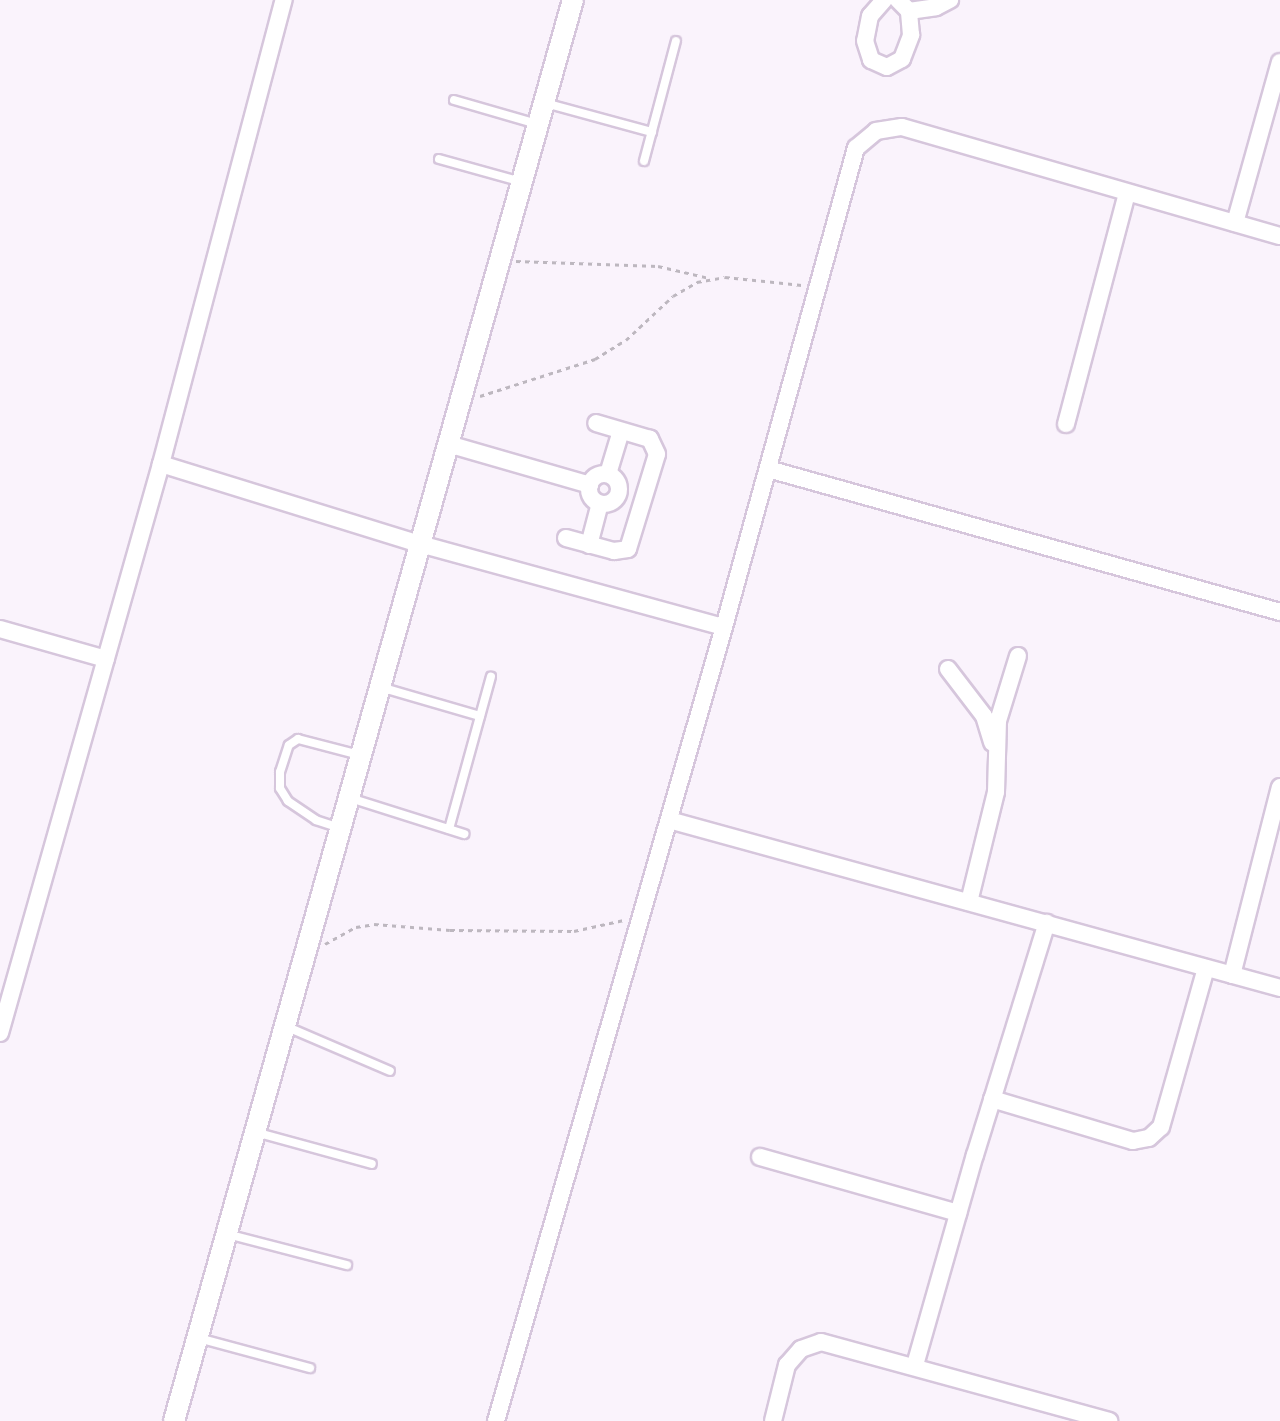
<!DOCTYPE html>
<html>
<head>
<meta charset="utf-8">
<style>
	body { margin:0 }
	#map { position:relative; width:1280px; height:1421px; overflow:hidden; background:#faf3fc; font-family:Literata,serif }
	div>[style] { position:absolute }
	.path>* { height:3px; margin-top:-1.5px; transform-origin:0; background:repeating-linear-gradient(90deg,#bdb7bf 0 4.5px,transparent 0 9px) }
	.roads { filter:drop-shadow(2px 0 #d6c6dc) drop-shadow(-2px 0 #d6c6dc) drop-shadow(0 2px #d6c6dc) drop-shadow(0 -2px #d6c6dc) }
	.service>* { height:8px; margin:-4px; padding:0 4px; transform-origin:4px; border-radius:4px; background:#fff }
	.minor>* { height:16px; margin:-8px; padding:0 8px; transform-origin:8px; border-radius:8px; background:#fff }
	.minor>.ring { margin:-8px; padding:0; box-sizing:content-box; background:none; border:16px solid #fff; border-radius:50% }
	.tertiary>* { height:20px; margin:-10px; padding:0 10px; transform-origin:10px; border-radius:10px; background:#fff }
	span { translate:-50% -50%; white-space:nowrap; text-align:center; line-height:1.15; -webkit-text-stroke:4.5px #fff; paint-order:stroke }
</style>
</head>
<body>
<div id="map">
	<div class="path">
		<i style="left:516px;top:261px;width:142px;rotate:2deg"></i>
		<i style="left:658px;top:266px;width:52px;rotate:13.2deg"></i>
		<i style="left:480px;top:396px;width:121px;rotate:-17.8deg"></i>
		<i style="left:595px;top:359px;width:36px;rotate:-32deg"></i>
		<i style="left:626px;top:340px;width:64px;rotate:-43.1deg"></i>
		<i style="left:673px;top:296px;width:28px;rotate:-30deg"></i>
		<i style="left:697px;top:282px;width:28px;rotate:-10deg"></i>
		<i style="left:725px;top:277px;width:77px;rotate:5.9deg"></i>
		<i style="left:325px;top:944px;width:35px;rotate:-29deg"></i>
		<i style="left:356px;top:927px;width:18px;rotate:-9deg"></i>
		<i style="left:374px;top:924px;width:76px;rotate:4.5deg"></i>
		<i style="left:450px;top:930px;width:124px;rotate:0.5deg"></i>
		<i style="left:574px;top:931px;width:51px;rotate:-12.4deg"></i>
	</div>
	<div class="roads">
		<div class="service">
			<i style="left:454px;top:100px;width:86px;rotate:16.1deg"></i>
			<i style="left:545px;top:103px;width:111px;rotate:15.2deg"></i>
			<i style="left:439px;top:159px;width:86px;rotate:15.5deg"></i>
			<i style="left:644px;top:161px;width:124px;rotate:-75.1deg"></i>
			<i style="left:380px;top:687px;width:104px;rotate:16.2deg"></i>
			<i style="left:350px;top:798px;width:120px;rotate:17.5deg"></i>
			<i style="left:340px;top:828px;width:25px;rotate:-162deg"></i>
			<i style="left:316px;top:820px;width:34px;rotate:-146deg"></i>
			<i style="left:288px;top:801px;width:15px;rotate:-122deg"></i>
			<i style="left:280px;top:788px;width:16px;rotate:-90deg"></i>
			<i style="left:280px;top:772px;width:28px;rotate:-72deg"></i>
			<i style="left:289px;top:745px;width:11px;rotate:-34deg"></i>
			<i style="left:298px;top:739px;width:64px;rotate:14.5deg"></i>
			<i style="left:449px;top:829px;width:158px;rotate:-74.6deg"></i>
			<i style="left:285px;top:1026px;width:114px;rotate:23.2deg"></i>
			<i style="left:255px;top:1132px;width:121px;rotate:15.3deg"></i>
			<i style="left:227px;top:1234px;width:124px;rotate:14.5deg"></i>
			<i style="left:198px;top:1338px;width:116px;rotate:15deg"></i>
		</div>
		<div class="minor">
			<i style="left:884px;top:0;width:21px;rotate:131deg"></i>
			<i style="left:870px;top:16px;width:25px;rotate:101deg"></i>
			<i style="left:865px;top:41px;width:20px;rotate:72deg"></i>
			<i style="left:871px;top:60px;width:17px;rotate:24deg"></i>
			<i style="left:887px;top:67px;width:17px;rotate:-28deg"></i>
			<i style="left:902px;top:59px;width:26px;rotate:-69deg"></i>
			<i style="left:911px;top:35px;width:24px;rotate:-95deg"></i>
			<i style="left:909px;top:11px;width:16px;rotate:-135deg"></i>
			<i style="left:909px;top:11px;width:27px;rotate:-8deg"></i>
			<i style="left:936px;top:7px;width:16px;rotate:-27deg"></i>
			<i style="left:1235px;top:223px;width:167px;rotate:-74.4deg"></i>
			<i style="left:1066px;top:424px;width:239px;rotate:-75.2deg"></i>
			<i style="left:448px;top:444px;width:148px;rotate:16.1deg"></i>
			<i style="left:161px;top:464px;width:271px;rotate:17.2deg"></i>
			<i style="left:420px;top:544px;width:315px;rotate:15.3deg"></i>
			<i style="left:768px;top:469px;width:532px;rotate:15.6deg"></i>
			<i style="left:608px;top:474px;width:45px;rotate:-73.2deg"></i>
			<i class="ring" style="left:589px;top:474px;width:14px;height:14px"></i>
			<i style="left:566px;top:538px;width:50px;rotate:15.2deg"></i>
			<i style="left:614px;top:551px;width:14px;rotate:-8deg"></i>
			<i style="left:628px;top:549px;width:99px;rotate:-73deg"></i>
			<i style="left:657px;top:454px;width:17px;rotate:-115deg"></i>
			<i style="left:650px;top:439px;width:56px;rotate:-163.5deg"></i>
			<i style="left:589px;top:545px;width:43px;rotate:-75.3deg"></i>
			<i style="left:0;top:629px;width:110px;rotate:15.8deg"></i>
			<i style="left:948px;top:669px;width:59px;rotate:52.5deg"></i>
			<i style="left:984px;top:716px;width:28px;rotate:73deg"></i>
			<i style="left:669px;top:820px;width:634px;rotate:15.37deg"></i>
			<i style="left:969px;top:902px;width:113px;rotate:-76.2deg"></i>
			<i style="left:996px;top:792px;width:71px;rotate:-88.4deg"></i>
			<i style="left:998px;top:721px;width:68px;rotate:-72.9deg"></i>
			<i style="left:1232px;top:975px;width:194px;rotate:-75.7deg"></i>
			<i style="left:0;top:1033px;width:591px;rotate:-74.2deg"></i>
			<i style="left:161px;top:464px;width:480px;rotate:-75.2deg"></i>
			<i style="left:992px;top:1099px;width:147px;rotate:16.6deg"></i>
			<i style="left:1133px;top:1141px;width:16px;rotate:-11deg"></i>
			<i style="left:1149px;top:1138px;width:16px;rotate:-43deg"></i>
			<i style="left:1161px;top:1127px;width:165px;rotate:-74.2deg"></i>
			<i style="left:760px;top:1157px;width:206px;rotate:15.8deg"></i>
			<i style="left:915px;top:1365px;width:218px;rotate:-74.1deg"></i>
			<i style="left:975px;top:1155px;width:243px;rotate:-72.8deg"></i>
			<i style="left:496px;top:1421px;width:826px;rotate:-73.98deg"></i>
			<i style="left:724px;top:627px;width:497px;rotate:-74.6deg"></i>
			<i style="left:856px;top:148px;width:26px;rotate:-40deg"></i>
			<i style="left:876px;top:131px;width:26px;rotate:-9deg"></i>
			<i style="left:902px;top:127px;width:393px;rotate:16.1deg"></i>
			<i style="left:773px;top:1421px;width:58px;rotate:-76deg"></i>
			<i style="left:787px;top:1365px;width:21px;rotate:-49deg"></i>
			<i style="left:801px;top:1349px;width:21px;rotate:-19deg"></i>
			<i style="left:821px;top:1342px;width:299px;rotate:15.3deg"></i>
		</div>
		<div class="tertiary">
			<i style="left:174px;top:1421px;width:1476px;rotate:-74.32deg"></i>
		</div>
	</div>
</div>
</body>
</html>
